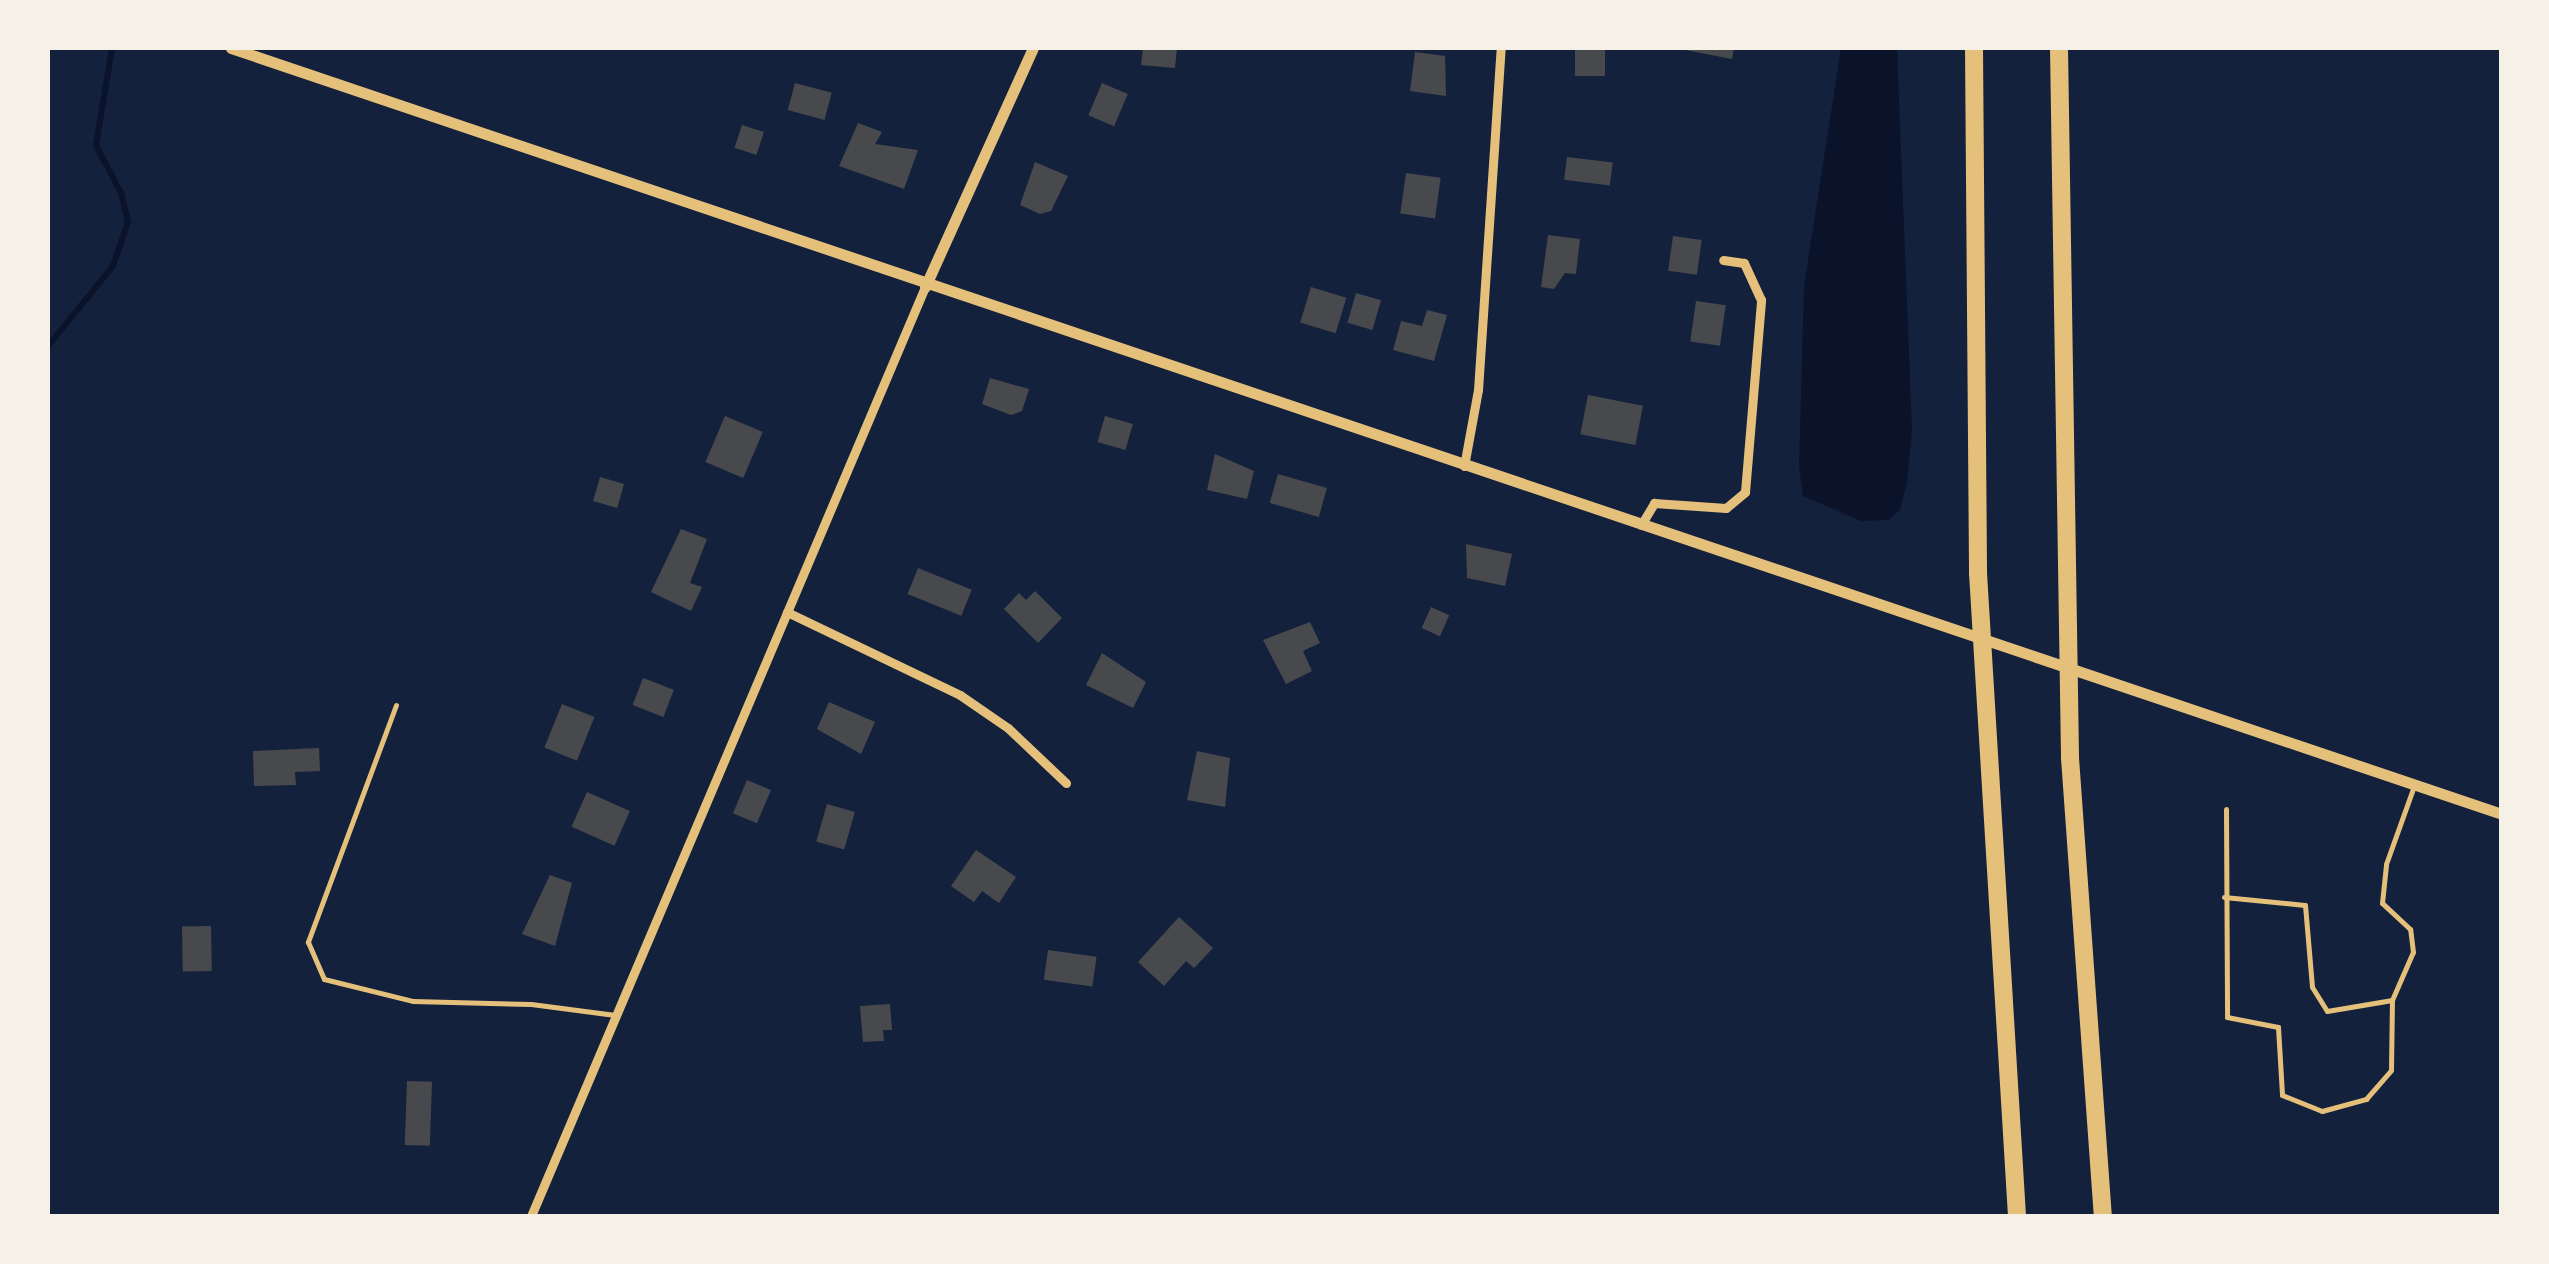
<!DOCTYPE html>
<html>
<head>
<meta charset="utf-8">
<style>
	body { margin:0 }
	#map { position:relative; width:2549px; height:1264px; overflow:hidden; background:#14213d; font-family:"IBM Plex Sans",sans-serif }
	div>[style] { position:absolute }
	.water>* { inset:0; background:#0b132b }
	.stream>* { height:6px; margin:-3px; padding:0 3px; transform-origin:3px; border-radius:3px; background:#0b132b }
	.building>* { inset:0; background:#48494c; transform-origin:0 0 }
	.service>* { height:5px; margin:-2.5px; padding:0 2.5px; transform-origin:2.5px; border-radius:2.5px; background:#e5c07b }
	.minor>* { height:9px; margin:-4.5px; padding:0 4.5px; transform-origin:4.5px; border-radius:4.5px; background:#e5c07b }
	.tertiary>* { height:11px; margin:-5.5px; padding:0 5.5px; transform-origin:5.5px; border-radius:5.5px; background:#e5c07b }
	.motorway>* { height:18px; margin:-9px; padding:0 9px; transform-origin:9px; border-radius:9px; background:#e5c07b }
	span { translate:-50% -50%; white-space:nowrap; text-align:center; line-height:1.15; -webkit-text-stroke:10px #f6f1e7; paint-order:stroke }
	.frame { position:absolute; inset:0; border:50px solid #f6f1e7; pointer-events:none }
</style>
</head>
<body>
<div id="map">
	<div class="water">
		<i style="clip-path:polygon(1841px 48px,1897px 48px,1912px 430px,1907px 483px,1900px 510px,1888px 520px,1861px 521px,1803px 496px,1799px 466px,1804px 286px)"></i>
	</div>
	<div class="stream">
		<i style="left:48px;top:346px;width:103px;rotate:-50.9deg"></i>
		<i style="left:113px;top:266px;width:46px;rotate:-71.2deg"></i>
		<i style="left:128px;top:222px;width:28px;rotate:-103deg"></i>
		<i style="left:122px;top:195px;width:56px;rotate:-117.5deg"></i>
		<i style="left:96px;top:145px;width:98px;rotate:-80.6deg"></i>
	</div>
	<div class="building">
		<i style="clip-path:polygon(1143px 48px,1177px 48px,1175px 68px,1141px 65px)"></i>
		<i style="left:1575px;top:48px;width:30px;height:28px"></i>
		<i style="clip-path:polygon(1675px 48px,1734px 48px,1732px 59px)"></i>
		<i style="clip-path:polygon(1415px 52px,1445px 56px,1446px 96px,1410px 91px)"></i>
		<i style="left:795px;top:83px;width:38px;height:28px;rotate:15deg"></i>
		<i style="left:1102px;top:83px;width:28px;height:35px;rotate:23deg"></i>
		<i style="clip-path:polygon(858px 123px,882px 132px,875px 144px,918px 150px,904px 189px,839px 166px)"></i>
		<i style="left:742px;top:125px;width:23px;height:24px;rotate:18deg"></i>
		<i style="left:1567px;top:157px;width:46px;height:23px;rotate:7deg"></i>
		<i style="clip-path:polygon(1035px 162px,1068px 176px,1051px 211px,1040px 214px,1020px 205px)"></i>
		<i style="left:1406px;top:173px;width:35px;height:41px;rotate:8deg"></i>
		<i style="clip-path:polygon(1548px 235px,1580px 239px,1576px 274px,1565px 273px,1554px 289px,1541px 287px)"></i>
		<i style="left:1673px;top:236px;width:29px;height:35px;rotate:8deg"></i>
		<i style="left:1311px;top:287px;width:37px;height:37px;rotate:17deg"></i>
		<i style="left:1356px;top:293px;width:26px;height:31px;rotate:16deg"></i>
		<i style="left:1696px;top:301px;width:30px;height:41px;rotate:8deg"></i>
		<i style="clip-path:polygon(1427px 310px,1447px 315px,1434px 361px,1393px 350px,1401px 321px,1422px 326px)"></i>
		<i style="clip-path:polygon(990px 378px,1029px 389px,1022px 411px,1011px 415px,982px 404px)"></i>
		<i style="left:1588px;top:395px;width:56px;height:40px;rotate:11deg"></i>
		<i style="left:725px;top:416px;width:41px;height:50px;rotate:23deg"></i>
		<i style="left:1105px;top:416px;width:29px;height:27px;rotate:16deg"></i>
		<i style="clip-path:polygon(1215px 454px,1254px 471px,1247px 499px,1207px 490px)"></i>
		<i style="left:1278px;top:474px;width:51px;height:30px;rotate:16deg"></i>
		<i style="left:600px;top:477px;width:25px;height:25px;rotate:16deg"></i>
		<i style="clip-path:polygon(681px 529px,707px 539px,690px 583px,702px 587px,691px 611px,651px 592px)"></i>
		<i style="clip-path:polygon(1466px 544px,1512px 554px,1505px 586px,1467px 578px)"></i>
		<i style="left:918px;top:568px;width:58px;height:28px;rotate:22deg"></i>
		<i style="clip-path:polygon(1035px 591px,1062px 618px,1038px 643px,1004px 609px,1019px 593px,1026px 600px)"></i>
		<i style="left:1431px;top:607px;width:20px;height:23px;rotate:24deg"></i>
		<i style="clip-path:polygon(1310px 622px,1320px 643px,1303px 651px,1312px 671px,1286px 684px,1263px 640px)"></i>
		<i style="clip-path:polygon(1102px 653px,1146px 682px,1133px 708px,1086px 685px)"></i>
		<i style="left:643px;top:678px;width:33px;height:29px;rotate:21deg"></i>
		<i style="clip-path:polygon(829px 702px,875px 722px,861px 754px,817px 729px)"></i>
		<i style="left:562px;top:704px;width:35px;height:47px;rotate:22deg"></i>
		<i style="clip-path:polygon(319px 748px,320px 771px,295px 772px,296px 785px,254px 786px,253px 751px)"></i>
		<i style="clip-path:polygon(1197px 751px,1230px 758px,1225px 807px,1187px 800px)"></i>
		<i style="left:747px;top:780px;width:26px;height:36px;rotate:23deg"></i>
		<i style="left:587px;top:792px;width:47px;height:38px;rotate:24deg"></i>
		<i style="left:827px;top:804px;width:29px;height:39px;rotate:16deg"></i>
		<i style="clip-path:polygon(976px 850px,1016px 877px,999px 903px,982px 891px,974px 902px,951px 886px)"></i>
		<i style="clip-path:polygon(550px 875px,572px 883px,555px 946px,522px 934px)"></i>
		<i style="clip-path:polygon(1179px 917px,1213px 948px,1194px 968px,1186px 961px,1164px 986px,1138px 962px)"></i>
		<i style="left:211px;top:926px;width:45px;height:29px;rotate:89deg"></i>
		<i style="left:1048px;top:950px;width:49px;height:30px;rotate:8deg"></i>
		<i style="clip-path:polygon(890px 1004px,892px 1030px,883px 1030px,884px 1041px,863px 1042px,860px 1006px)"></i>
		<i style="left:407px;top:1081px;width:25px;height:64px;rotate:2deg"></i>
	</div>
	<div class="service">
		<i style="left:396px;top:705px;width:253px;rotate:110.4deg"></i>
		<i style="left:308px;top:942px;width:40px;rotate:66.6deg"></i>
		<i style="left:324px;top:979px;width:92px;rotate:13.9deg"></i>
		<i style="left:413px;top:1001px;width:118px;rotate:1.5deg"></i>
		<i style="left:531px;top:1004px;width:85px;rotate:7.5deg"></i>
		<i style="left:2226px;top:809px;width:208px;rotate:89.7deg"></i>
		<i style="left:2227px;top:1017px;width:52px;rotate:11.1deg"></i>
		<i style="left:2278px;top:1027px;width:68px;rotate:86.6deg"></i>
		<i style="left:2282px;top:1095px;width:43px;rotate:21.8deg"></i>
		<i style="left:2322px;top:1111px;width:46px;rotate:-15.3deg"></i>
		<i style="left:2366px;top:1099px;width:38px;rotate:-49deg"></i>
		<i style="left:2391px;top:1070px;width:70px;rotate:-89.2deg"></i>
		<i style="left:2224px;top:897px;width:81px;rotate:5.6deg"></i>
		<i style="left:2305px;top:905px;width:82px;rotate:85.1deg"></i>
		<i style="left:2312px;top:987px;width:28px;rotate:58deg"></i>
		<i style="left:2327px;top:1011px;width:66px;rotate:-9.6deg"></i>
		<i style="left:2392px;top:1000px;width:52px;rotate:-66.4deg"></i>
		<i style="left:2413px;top:952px;width:23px;rotate:-97deg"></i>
		<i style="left:2410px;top:929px;width:38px;rotate:-137deg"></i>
		<i style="left:2382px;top:903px;width:39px;rotate:-84deg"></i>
		<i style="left:2386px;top:864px;width:83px;rotate:-70.3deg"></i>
	</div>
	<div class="minor">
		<i style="left:1464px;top:466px;width:77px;rotate:-79.6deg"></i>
		<i style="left:1478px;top:390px;width:343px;rotate:-86.2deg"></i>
		<i style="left:1641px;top:525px;width:26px;rotate:-59deg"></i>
		<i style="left:1654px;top:503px;width:72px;rotate:4deg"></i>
		<i style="left:1726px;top:508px;width:25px;rotate:-40deg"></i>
		<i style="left:1745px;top:492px;width:193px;rotate:-85.2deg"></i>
		<i style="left:1761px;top:300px;width:41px;rotate:-114.7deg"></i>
		<i style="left:1744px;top:263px;width:21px;rotate:-172deg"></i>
		<i style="left:787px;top:612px;width:192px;rotate:25.6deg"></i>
		<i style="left:960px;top:695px;width:58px;rotate:34.5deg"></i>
		<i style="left:1008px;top:728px;width:80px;rotate:43.5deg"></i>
		<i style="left:531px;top:1216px;width:1009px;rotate:-67.02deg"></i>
	</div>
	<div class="tertiary">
		<i style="left:231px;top:48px;width:2397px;rotate:18.64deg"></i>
		<i style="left:925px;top:287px;width:262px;rotate:-65.7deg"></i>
	</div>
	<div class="motorway">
		<i style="left:1974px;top:48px;width:525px;rotate:89.56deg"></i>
		<i style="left:1978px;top:573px;width:644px;rotate:86.53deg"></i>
		<i style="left:2059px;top:48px;width:710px;rotate:89.11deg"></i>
		<i style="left:2070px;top:758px;width:459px;rotate:85.9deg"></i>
	</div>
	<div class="frame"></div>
</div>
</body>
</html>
